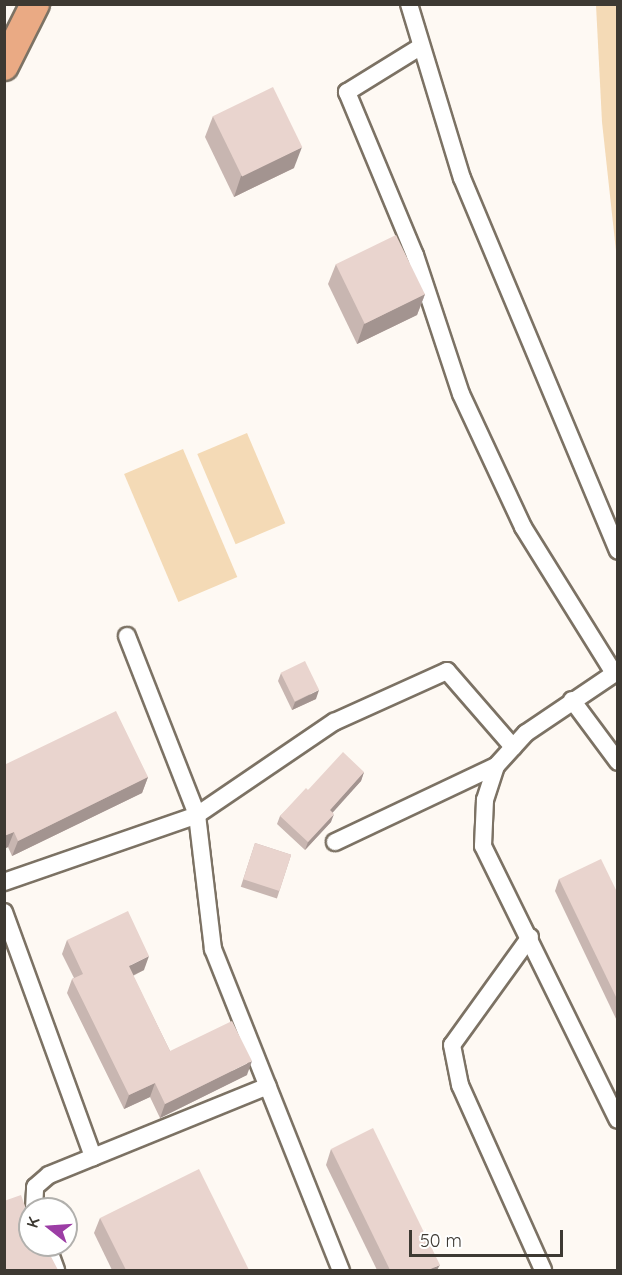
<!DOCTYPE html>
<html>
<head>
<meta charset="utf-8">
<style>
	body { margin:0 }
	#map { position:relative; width:622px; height:1275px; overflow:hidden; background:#fef9f3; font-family:Quicksand,sans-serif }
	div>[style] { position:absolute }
	.green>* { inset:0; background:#f4dab6; transform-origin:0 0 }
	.roads { filter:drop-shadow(2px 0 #7c7264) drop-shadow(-2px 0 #7c7264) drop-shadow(0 2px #7c7264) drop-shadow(0 -2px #7c7264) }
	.minor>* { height:16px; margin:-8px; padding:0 8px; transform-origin:8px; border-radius:8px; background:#fff }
	.trunk>* { height:28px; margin:-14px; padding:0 14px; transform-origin:14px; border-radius:14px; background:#eaaa84 }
	.wall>* { inset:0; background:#c8b6b1; transform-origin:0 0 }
	.shaded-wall>* { inset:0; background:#a39490 }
	.building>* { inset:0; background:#e9d4ce; transform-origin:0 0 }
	span { translate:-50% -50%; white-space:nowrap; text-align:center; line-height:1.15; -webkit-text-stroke:6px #fff; paint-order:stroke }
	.frame { position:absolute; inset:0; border:6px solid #3d3932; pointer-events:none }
	.north { position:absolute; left:18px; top:1197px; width:60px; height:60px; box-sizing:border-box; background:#fff; border:2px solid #b1b0ad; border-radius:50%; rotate:287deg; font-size:16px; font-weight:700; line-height:24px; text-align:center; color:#3d3932 }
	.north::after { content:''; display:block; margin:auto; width:21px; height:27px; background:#9c3da5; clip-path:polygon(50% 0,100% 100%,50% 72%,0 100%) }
	.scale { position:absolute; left:409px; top:1230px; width:154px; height:27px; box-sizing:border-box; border:3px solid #3d3932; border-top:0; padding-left:8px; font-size:18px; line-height:21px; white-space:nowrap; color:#3d3932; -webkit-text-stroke:4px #fff; paint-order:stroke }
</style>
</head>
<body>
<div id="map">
	<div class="green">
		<i style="clip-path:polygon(596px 5px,617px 5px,617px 260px,602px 122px)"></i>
		<i style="left:247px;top:433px;width:98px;height:54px;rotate:67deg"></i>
		<i style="left:183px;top:449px;width:139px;height:64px;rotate:67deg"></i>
	</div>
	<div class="roads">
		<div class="minor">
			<i style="left:409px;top:4px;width:182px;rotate:73.1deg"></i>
			<i style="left:462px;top:178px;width:404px;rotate:67.3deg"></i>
			<i style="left:420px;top:47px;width:86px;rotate:148.3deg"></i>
			<i style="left:347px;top:92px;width:177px;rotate:67.4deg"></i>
			<i style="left:415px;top:255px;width:146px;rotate:71.7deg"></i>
			<i style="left:461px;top:394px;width:147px;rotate:65deg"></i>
			<i style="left:523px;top:527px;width:172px;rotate:58.1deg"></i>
			<i style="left:127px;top:636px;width:192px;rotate:68.6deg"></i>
			<i style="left:197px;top:815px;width:135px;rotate:83.2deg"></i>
			<i style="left:213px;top:949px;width:346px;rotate:68.3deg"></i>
			<i style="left:618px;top:671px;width:111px;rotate:146deg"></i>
			<i style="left:526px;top:733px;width:45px;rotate:132.3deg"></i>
			<i style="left:496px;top:766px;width:36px;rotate:108deg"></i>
			<i style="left:485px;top:800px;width:46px;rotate:92.5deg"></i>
			<i style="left:483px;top:846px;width:305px;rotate:63.8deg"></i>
			<i style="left:572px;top:700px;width:77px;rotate:53.4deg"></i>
			<i style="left:335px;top:842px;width:178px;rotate:-25.3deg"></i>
			<i style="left:4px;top:882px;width:204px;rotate:-19.1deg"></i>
			<i style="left:197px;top:815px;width:166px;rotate:-34.2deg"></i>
			<i style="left:334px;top:722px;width:124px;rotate:-24.3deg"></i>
			<i style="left:447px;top:671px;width:101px;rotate:49deg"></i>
			<i style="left:4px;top:912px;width:261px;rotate:70deg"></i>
			<i style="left:530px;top:937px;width:133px;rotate:125.8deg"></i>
			<i style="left:452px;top:1045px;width:41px;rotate:78.7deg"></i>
			<i style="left:460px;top:1085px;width:203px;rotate:65.8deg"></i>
			<i style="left:34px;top:1209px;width:22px;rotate:-87deg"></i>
			<i style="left:35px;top:1187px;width:18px;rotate:-41deg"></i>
			<i style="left:49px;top:1175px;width:236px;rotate:-22.1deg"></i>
			<i style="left:47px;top:1245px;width:27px;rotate:70deg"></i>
		</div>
		<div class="trunk">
			<i style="left:4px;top:66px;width:69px;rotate:-63.4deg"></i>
		</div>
	</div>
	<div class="wall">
		<i style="clip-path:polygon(213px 116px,294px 168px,234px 197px,205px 137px)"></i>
		<i style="clip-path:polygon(336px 264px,425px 294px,417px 315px,357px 344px,328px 284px)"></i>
		<i style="clip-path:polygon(281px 673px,316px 699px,292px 710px,278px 681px)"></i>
		<i style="clip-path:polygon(4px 765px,148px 777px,142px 793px,12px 856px,8px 847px,4px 849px)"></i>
		<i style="clip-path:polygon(364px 772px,361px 781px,332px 812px,331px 822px,305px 850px,277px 824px,280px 816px,308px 790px)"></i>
		<i style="left:255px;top:843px;width:38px;height:46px;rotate:18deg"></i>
		<i style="clip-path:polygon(559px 879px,618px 894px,618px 1023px,555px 891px)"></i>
		<i style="clip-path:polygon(67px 940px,144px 970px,133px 976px,170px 1051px,247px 1075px,160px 1118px,150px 1097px,124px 1109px,67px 993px,72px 979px,74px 978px,62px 954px)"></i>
		<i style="clip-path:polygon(331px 1149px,437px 1270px,377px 1270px,326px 1165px)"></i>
		<i style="clip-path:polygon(100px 1218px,249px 1270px,112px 1270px,94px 1233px)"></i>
	</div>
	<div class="shaded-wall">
		<i style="clip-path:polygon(302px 147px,294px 168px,234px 197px,241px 176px)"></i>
		<i style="clip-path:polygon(425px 294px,417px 315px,357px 344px,364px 324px)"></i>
		<i style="clip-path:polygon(319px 690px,316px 699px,292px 710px,295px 702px)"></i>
		<i style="clip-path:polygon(364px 772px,361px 781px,327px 819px,330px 810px)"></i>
		<i style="clip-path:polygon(148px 777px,142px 793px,12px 856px,18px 841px)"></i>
		<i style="clip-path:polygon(334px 814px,331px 822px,305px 850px,308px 842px)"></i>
		<i style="clip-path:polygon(14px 832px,8px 847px,4px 849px,4px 836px)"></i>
		<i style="clip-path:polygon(149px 956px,144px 970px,123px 980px,129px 966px)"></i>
		<i style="clip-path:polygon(252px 1061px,247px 1075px,160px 1118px,165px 1104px)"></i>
		<i style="clip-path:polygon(155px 1083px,150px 1097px,124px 1109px,129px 1095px)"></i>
		<i style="clip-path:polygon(440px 1265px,437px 1270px,428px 1270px)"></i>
	</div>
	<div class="building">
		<i style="left:273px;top:87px;width:67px;height:67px;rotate:64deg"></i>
		<i style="left:396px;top:235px;width:66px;height:67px;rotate:64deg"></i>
		<i style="left:305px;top:661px;width:32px;height:27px;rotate:64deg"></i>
		<i style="clip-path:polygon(116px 711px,148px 777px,18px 841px,14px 832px,4px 836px,4px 765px)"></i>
		<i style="clip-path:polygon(343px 752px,364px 772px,330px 810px,334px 814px,308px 842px,280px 816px,306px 788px,308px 790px)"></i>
		<i style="left:255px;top:843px;width:38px;height:38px;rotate:18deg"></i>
		<i style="clip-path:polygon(601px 859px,618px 894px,618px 1001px,559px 879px)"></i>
		<i style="clip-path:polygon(128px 911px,149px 956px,129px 966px,170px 1051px,232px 1021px,252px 1061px,165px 1104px,155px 1083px,129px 1095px,72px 979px,83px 974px,67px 940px)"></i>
		<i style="clip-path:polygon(373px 1128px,440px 1265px,428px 1270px,390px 1270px,331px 1149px)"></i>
		<i style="clip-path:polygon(199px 1169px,249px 1270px,126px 1270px,100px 1218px)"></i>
		<i style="clip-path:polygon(21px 1195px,30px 1220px,30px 1245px,39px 1245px,41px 1251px,47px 1249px,58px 1270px,4px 1270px,4px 1201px)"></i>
	</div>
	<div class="frame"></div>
	<div class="north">K</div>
	<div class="scale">50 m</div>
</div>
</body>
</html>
